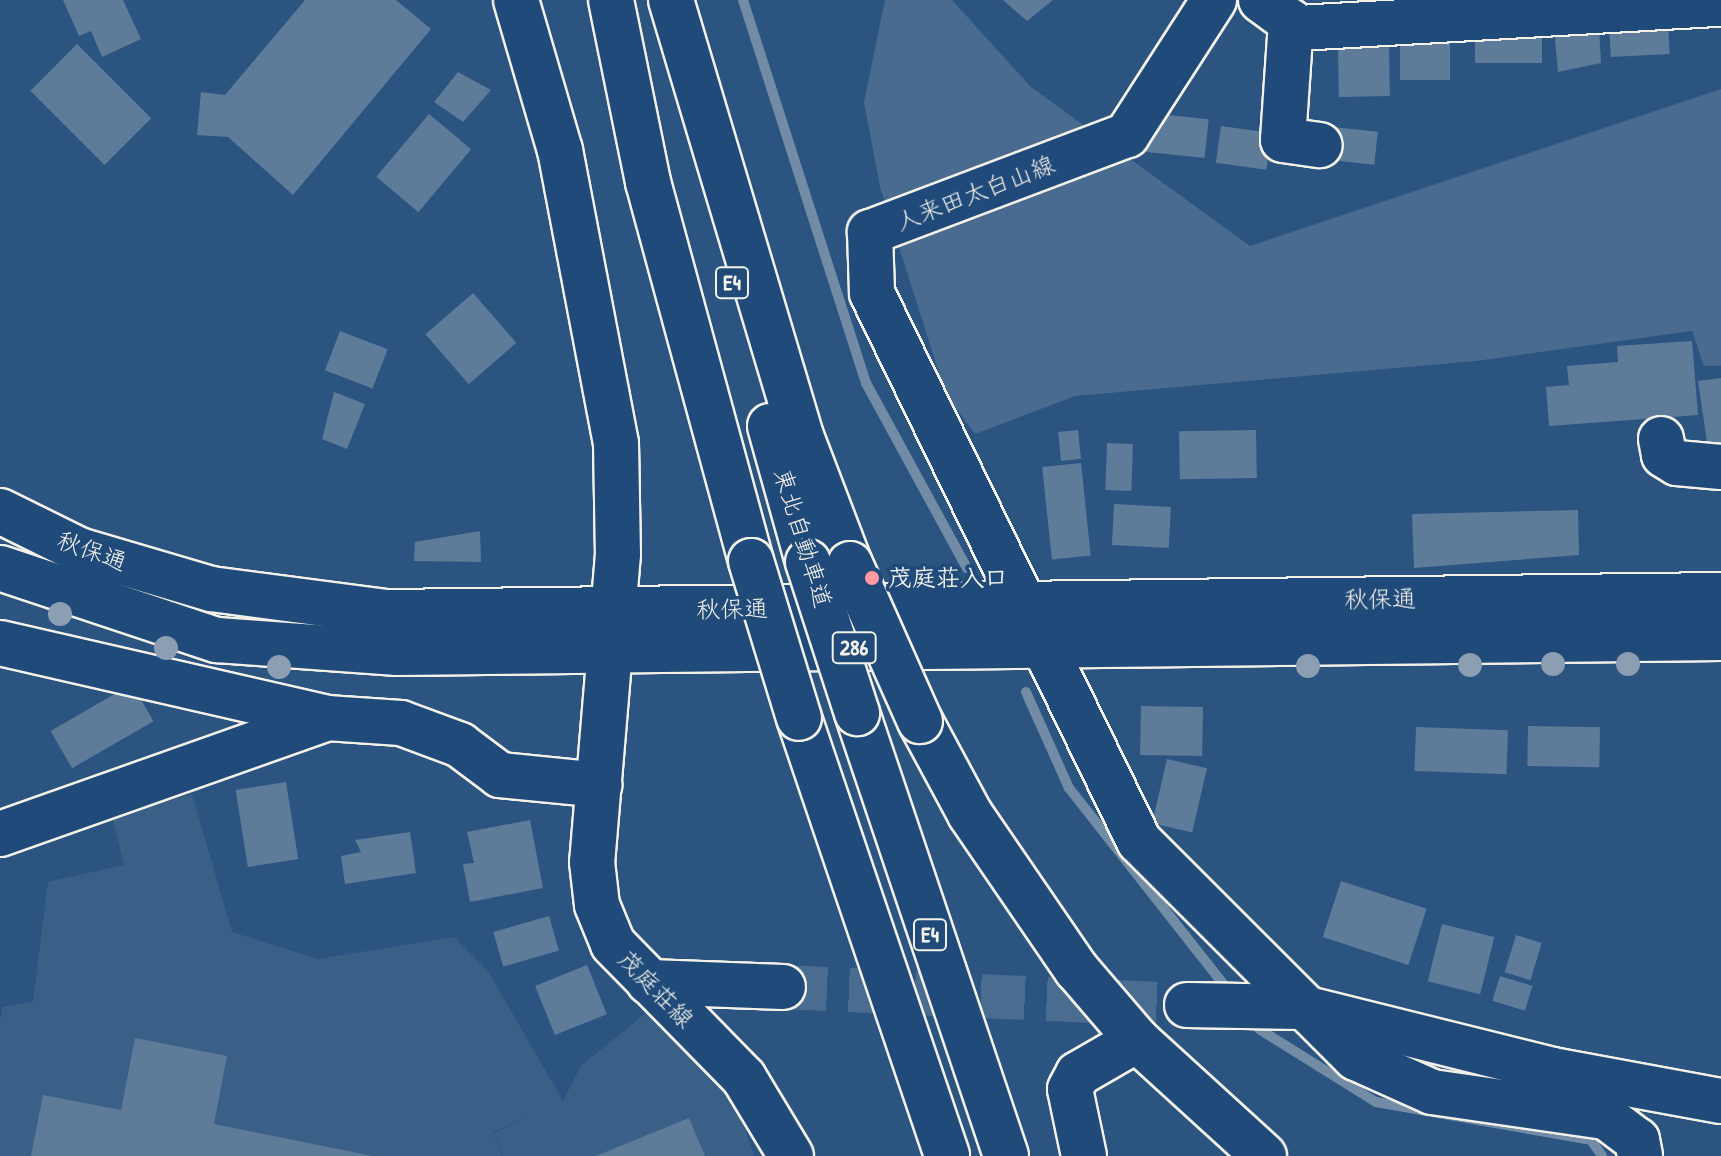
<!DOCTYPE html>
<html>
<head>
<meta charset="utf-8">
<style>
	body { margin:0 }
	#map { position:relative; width:1721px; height:1156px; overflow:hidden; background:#2c5481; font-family:"Patrick Hand","Klee One",sans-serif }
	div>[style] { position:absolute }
	.built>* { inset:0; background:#3b6088 }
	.green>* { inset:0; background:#496b90 }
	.stream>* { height:10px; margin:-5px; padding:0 5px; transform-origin:5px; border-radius:5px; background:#738ca6 }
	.building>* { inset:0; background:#5e7b9a; transform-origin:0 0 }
	.minor-tunnel>* { height:44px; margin-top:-22px; transform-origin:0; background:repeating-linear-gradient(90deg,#4a6c90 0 44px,transparent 0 66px) }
	.roads { filter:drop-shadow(2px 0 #f4f1e8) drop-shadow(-2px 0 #f4f1e8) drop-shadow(0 2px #f4f1e8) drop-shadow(0 -2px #f4f1e8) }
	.minor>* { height:44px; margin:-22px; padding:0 22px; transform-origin:22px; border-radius:22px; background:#1f4a7a }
	.highway>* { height:44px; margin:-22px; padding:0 22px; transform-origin:22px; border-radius:22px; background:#1f4a7a }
	.bridges { filter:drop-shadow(2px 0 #f4f1e8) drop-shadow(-2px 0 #f4f1e8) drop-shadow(0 2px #f4f1e8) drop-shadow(0 -2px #f4f1e8) }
	.highway-bridge>* { height:44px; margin:-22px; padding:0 22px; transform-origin:22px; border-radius:22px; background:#1f4a7a }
	.trees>* { width:24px; height:24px; margin:-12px; border-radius:50%; background:#8c9fb2 }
	.dots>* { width:22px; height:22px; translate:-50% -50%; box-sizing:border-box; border:4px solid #1f4a7a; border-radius:50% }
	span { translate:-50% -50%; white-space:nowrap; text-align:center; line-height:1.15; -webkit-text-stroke:7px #1f4a7a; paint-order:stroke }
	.shield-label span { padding:2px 6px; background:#1f4a7a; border:2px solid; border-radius:6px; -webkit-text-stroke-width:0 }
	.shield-label { font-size:22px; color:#f4f1e8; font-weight:700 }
	.street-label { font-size:24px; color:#f4f1e8 }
	.poi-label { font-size:24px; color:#f4f1e8; font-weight:700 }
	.left { translate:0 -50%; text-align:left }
</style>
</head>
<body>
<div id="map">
	<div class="built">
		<i style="clip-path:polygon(192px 794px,232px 932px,318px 959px,454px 937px,488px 971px,563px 1101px,581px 1066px,647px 1012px,733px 1094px,754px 1156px,503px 1156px,494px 1133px,530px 1115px,493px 1132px,502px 1156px,0 1156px,0 1020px,3px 1007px,33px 1002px,48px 882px,124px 865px,112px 816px)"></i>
	</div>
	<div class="green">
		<i style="clip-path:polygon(885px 0,952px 0,1031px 87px,1250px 246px,1721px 89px,1721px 366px,1704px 366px,1692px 331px,1476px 361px,1075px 396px,975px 434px,946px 395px,880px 187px,864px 102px)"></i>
	</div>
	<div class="stream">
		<i style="left:743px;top:0;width:402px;rotate:72.2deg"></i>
		<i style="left:866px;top:383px;width:211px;rotate:61.4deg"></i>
		<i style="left:1026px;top:692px;width:105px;rotate:65.9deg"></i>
		<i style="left:1069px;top:788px;width:249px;rotate:51.8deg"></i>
		<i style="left:1259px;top:1029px;width:138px;rotate:32deg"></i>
		<i style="left:1376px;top:1102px;width:218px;rotate:10deg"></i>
		<i style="left:1591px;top:1140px;width:19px;rotate:55deg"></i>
	</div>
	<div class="building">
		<i style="clip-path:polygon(63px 0,123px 0,141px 39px,102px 57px,91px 31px,79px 36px)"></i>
		<i style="clip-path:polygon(305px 0,396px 0,431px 29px,293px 195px,228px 137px,197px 135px,201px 92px,225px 95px)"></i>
		<i style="clip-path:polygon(1003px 0,1053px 0,1027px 21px)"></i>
		<i style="left:1668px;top:21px;width:33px;height:59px;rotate:87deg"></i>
		<i style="left:1542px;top:27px;width:36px;height:67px;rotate:90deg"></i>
		<i style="clip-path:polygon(1554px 28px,1599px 28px,1601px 63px,1558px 72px)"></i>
		<i style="left:1450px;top:42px;width:38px;height:50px;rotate:90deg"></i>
		<i style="left:77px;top:44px;width:105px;height:66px;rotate:45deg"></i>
		<i style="left:1389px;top:47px;width:49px;height:51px;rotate:89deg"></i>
		<i style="clip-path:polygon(458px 72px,491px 90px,463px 122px,434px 102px)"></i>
		<i style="left:1149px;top:113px;width:60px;height:39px;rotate:6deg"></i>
		<i style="left:429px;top:114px;width:55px;height:82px;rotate:40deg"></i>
		<i style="left:1221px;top:126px;width:51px;height:37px;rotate:8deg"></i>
		<i style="left:1332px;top:127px;width:46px;height:33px;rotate:6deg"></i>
		<i style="left:473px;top:293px;width:66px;height:63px;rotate:49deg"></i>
		<i style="left:340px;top:331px;width:51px;height:42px;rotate:21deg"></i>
		<i style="clip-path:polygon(1692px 341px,1698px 415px,1549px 426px,1546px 387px,1569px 385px,1567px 366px,1618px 362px,1617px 346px)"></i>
		<i style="clip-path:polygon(1721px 378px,1721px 448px,1708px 449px,1698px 381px)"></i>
		<i style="clip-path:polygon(334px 392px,365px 404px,347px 449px,322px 439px)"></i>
		<i style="left:1078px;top:430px;width:29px;height:20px;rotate:84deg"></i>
		<i style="left:1256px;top:430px;width:48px;height:77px;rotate:89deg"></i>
		<i style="left:1107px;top:443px;width:26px;height:47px;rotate:2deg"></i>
		<i style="left:1081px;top:463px;width:93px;height:39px;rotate:84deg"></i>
		<i style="left:1114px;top:504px;width:57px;height:41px;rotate:3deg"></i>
		<i style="clip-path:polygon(1578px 510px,1579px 555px,1414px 568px,1412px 514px)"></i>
		<i style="clip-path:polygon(480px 531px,481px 562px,414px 561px,415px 542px)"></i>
		<i style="left:132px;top:684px;width:43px;height:94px;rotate:60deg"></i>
		<i style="left:1141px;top:706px;width:62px;height:49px;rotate:1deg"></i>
		<i style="left:1528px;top:726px;width:72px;height:40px;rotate:1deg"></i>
		<i style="left:1416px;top:727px;width:92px;height:44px;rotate:2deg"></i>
		<i style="left:1167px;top:759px;width:41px;height:66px;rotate:13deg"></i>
		<i style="left:286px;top:782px;width:78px;height:51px;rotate:81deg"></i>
		<i style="clip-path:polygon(530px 820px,543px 888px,470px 902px,463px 864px,474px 863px,467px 832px)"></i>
		<i style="clip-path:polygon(410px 832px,416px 873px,345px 884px,341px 856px,361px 852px,355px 840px)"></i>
		<i style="left:1341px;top:881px;width:90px;height:59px;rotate:18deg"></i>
		<i style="left:549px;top:916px;width:36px;height:58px;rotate:74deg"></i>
		<i style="left:1442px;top:924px;width:54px;height:59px;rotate:14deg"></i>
		<i style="left:1516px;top:935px;width:27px;height:39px;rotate:17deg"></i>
		<i style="left:587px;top:965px;width:53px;height:56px;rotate:68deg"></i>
		<i style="left:1500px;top:976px;width:34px;height:26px;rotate:17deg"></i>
		<i style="clip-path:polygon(135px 1038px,227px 1056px,214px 1124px,372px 1156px,31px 1156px,43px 1095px,121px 1110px)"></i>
		<i style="clip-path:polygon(689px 1118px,705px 1156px,596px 1156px)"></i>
	</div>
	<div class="minor-tunnel">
		<i style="left:783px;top:987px;width:404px;rotate:2.6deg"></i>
	</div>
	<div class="roads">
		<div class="minor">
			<i style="left:516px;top:0;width:156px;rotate:73.7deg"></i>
			<i style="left:560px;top:150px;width:298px;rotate:79.2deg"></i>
			<i style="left:616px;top:443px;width:111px;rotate:89deg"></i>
			<i style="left:618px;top:554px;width:309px;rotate:94.8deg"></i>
			<i style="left:592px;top:862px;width:43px;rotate:83.4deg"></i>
			<i style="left:597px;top:905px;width:42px;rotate:67.7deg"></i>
			<i style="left:613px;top:944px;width:187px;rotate:45.6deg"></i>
			<i style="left:744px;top:1078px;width:91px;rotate:58.9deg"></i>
			<i style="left:1214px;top:0;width:161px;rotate:122.8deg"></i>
			<i style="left:1127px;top:135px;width:275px;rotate:159.3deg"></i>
			<i style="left:870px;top:232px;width:61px;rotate:88.1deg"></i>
			<i style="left:872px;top:293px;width:610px;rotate:64.02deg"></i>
			<i style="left:1139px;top:841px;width:307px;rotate:45deg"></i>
			<i style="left:1356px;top:1058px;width:83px;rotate:24.1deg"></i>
			<i style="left:1432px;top:1092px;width:176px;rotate:8.2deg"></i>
			<i style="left:1606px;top:1117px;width:39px;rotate:37deg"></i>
			<i style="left:1637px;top:1140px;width:16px;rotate:79deg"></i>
			<i style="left:1261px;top:0;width:47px;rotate:36.4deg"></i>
			<i style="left:1299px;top:28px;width:423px;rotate:-3.3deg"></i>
			<i style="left:1291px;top:22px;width:118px;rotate:93.9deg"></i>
			<i style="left:1283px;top:140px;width:37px;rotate:8deg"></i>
			<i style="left:1661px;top:439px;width:16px;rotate:79deg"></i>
			<i style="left:1664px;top:455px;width:15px;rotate:32deg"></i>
			<i style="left:1677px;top:463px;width:44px;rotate:5.2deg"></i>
			<i style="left:0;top:643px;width:335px;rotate:12.9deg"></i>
			<i style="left:327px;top:718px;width:74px;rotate:3.9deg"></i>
			<i style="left:401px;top:723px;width:63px;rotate:20.4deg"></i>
			<i style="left:460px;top:745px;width:50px;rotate:36.9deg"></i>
			<i style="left:500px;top:775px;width:100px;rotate:5.7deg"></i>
			<i style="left:0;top:834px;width:347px;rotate:-19.5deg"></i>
			<i style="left:649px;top:982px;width:134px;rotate:2.1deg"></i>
			<i style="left:1187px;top:1005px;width:113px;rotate:1deg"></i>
			<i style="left:1300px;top:1007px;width:260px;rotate:14deg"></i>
			<i style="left:1552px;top:1070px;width:172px;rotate:10.4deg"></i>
			<i style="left:1084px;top:1156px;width:68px;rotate:-101.8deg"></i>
			<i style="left:1070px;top:1089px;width:17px;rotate:-62deg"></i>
			<i style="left:1078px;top:1074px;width:68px;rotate:-30deg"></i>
		</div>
		<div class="highway">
			<i style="left:611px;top:0;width:186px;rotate:78.5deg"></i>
			<i style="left:648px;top:182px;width:393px;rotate:74.8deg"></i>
			<i style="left:671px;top:0;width:455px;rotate:73.4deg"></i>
			<i style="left:801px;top:436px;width:137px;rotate:69.1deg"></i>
			<i style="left:770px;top:426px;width:141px;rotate:74.4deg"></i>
			<i style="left:0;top:511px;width:88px;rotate:26.3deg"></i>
			<i style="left:79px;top:550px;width:138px;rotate:16.5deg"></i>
			<i style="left:211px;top:589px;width:177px;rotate:7.5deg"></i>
			<i style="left:386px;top:612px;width:1335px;rotate:-0.73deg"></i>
			<i style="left:0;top:568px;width:229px;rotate:18.4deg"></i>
			<i style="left:217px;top:640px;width:181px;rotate:4.1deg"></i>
			<i style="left:398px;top:653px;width:1323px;rotate:-0.65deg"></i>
			<i style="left:857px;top:713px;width:467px;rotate:71.4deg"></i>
			<i style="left:799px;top:718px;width:462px;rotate:71.3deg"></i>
			<i style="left:920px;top:721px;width:106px;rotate:61.7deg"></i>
			<i style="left:970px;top:814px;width:189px;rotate:55.6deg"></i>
			<i style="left:1077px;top:970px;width:92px;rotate:49.4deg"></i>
			<i style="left:1137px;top:1040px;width:172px;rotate:42.4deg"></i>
		</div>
	</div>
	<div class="bridges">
		<div class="highway-bridge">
			<i style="left:751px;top:561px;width:164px;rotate:73deg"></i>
			<i style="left:808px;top:562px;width:159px;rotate:72deg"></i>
			<i style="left:850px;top:564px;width:172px;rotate:66deg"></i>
		</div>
	</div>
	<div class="trees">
		<i style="left:60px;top:614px"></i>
		<i style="left:166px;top:648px"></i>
		<i style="left:1553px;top:664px"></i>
		<i style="left:1628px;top:664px"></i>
		<i style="left:1470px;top:665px"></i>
		<i style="left:1308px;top:666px"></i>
		<i style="left:279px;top:667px"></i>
	</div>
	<div class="dots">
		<i style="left:872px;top:578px;background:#ff9aa2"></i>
	</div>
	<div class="shield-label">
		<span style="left:732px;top:283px">E4</span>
		<span style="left:854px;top:648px">286</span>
		<span style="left:930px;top:935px">E4</span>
	</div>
	<div class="street-label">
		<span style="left:975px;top:193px;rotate:-21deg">人来田太白山線</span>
		<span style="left:803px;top:538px;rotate:73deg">東北自動車道</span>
		<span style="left:92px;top:551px;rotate:20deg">秋保通</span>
		<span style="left:1380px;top:599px;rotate:-1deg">秋保通</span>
		<span style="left:732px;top:609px;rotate:-1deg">秋保通</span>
		<span style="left:656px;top:989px;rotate:46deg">茂庭荘線</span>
	</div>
	<div class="poi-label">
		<span class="left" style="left:888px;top:578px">茂庭荘入口</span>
	</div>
</div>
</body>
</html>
